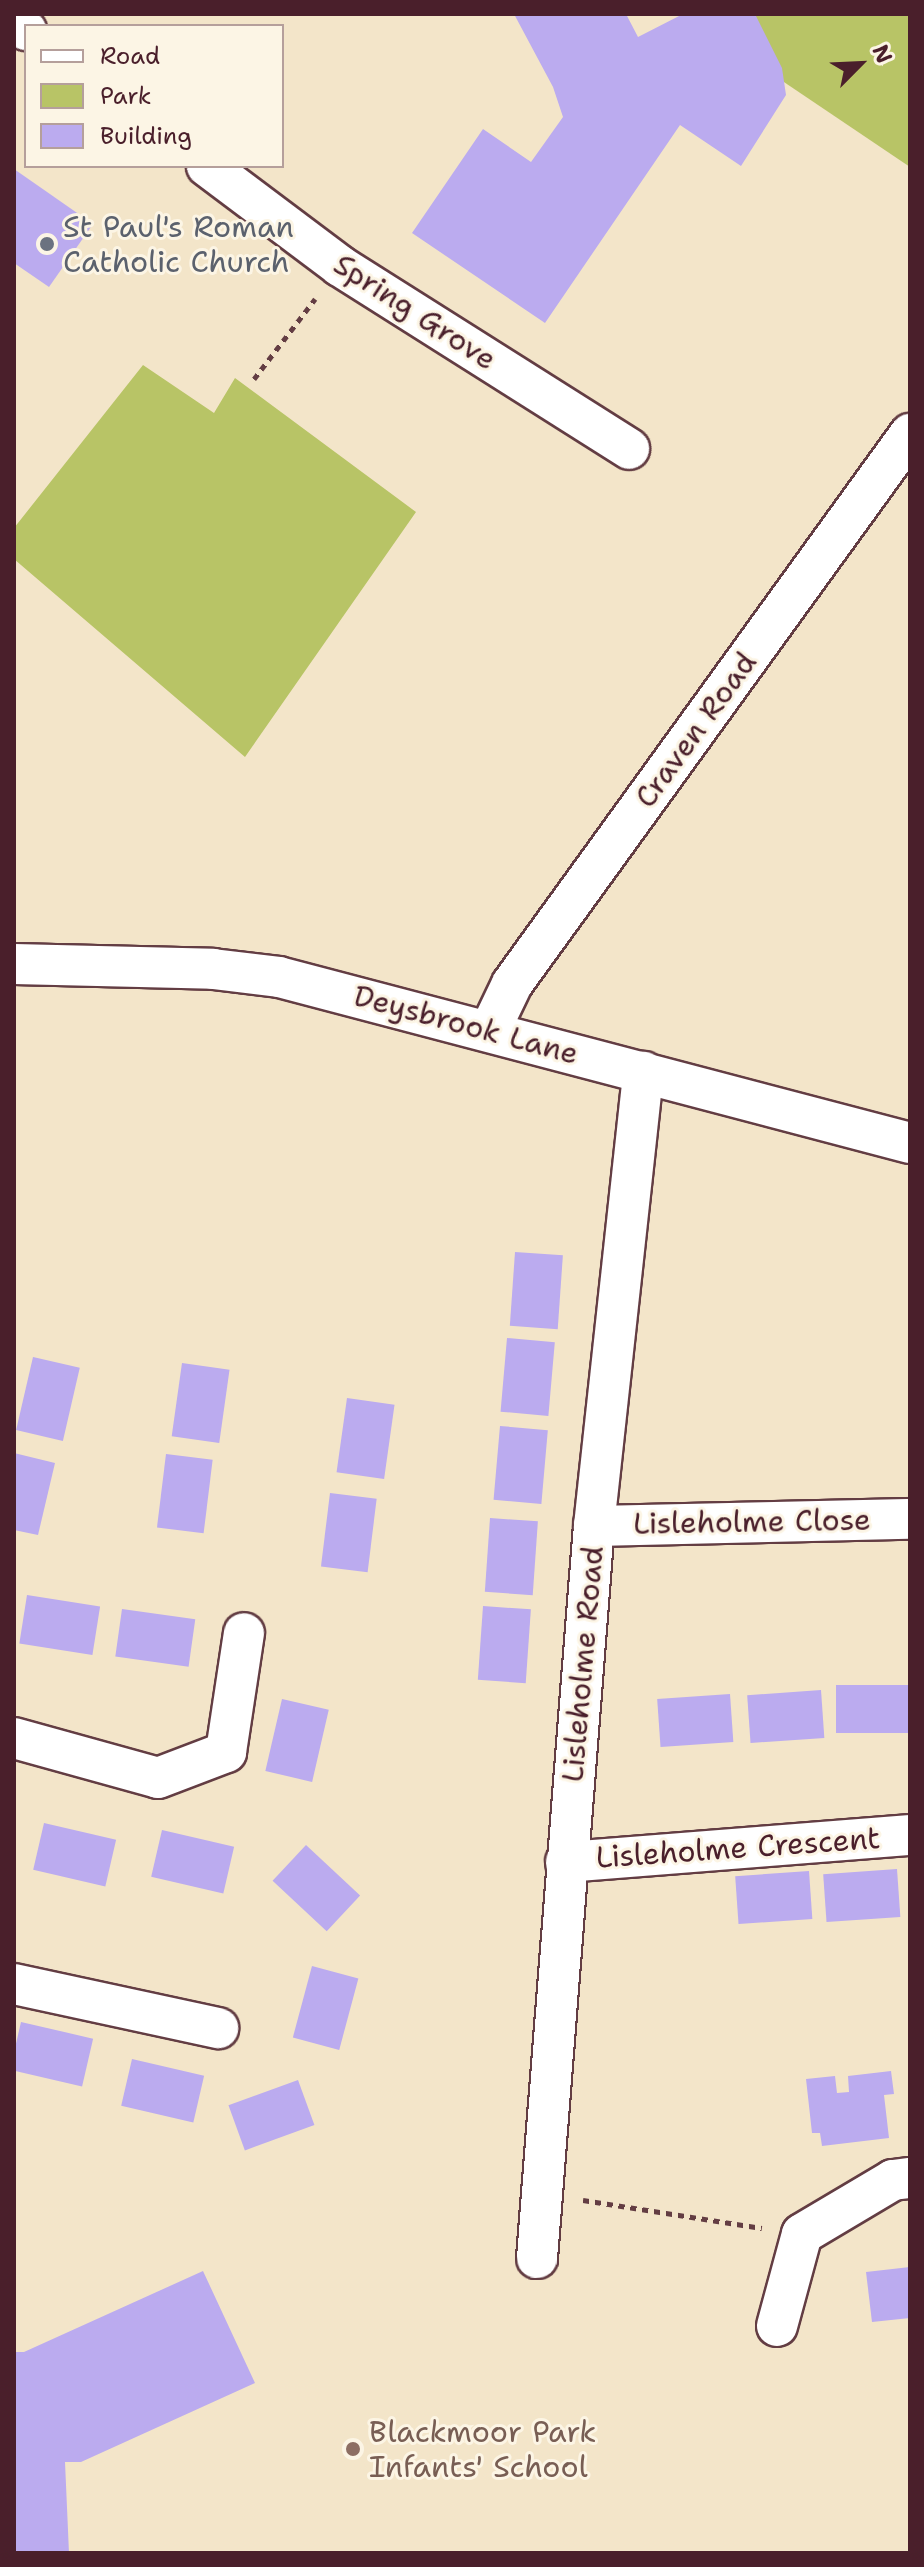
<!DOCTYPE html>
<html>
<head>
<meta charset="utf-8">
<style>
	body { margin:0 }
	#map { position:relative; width:924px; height:2567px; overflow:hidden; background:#f3e5c9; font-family:"Shantell Sans",sans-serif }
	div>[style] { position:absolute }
	.green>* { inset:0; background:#b8c466 }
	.building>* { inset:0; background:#bbabef; transform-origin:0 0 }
	.path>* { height:5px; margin-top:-2.5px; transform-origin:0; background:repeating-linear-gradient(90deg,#633d43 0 6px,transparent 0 12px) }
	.roads { filter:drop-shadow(2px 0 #633d43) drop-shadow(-2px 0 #633d43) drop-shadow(0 2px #633d43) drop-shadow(0 -2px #633d43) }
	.street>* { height:40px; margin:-20px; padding:0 20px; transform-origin:20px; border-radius:20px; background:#fff }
	.dots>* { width:22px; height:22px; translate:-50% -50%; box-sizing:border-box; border:4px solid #fcf5e5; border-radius:50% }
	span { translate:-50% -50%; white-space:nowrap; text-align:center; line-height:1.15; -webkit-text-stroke:6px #fcf5e5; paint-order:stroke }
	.worship-label { font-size:30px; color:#5b616d }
	.left { translate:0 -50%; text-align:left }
	.street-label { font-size:30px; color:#4a1f2b }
	.education-label { font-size:30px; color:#785e54 }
	.frame { position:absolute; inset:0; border:16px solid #4a1f2b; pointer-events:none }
	.legend { position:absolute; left:24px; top:24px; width:260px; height:144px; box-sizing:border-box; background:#fcf5e5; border:2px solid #b59f9b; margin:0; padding:10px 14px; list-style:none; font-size:24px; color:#4a1f2b }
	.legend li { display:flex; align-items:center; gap:16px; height:40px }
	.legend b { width:40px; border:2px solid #b59f9b }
	.north { position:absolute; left:820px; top:24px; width:80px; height:80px; -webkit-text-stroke:6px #fcf5e5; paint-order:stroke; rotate:66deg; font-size:22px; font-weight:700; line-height:32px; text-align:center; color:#4a1f2b }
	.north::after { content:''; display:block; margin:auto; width:28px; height:36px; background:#4a1f2b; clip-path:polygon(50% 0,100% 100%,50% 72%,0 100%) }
</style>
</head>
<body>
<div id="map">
	<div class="green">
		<i style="clip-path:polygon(683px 14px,910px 14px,910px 167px)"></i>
		<i style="clip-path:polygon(143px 365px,214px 413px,235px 378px,416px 512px,245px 757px,14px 559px,14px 528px)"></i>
	</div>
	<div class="building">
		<i style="clip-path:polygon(514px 14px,626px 14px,638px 37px,683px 14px,755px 14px,782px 68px,786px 95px,741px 166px,680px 125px,545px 323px,412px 233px,483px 129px,531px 162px,563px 117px,553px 87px)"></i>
		<i style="clip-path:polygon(14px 169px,93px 224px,49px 287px,14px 263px)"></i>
		<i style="left:515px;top:1252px;width:48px;height:74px;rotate:4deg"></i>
		<i style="left:507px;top:1338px;width:48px;height:74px;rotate:5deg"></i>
		<i style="left:33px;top:1357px;width:48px;height:75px;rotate:13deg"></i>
		<i style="left:182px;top:1363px;width:48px;height:74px;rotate:8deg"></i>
		<i style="left:347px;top:1398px;width:48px;height:75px;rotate:8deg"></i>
		<i style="left:500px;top:1426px;width:48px;height:74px;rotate:5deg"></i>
		<i style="clip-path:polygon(14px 1453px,55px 1463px,38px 1535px,14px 1530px)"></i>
		<i style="left:166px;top:1454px;width:47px;height:74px;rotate:7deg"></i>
		<i style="left:330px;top:1493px;width:47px;height:74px;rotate:7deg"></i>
		<i style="left:490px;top:1518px;width:48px;height:74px;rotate:4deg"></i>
		<i style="left:27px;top:1595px;width:74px;height:49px;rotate:9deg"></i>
		<i style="left:483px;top:1606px;width:48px;height:74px;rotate:4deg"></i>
		<i style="left:122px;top:1609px;width:74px;height:48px;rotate:8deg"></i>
		<i style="left:910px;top:1685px;width:48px;height:74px;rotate:90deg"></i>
		<i style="left:821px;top:1690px;width:48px;height:74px;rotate:86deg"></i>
		<i style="left:730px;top:1694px;width:48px;height:73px;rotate:86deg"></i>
		<i style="left:282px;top:1699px;width:48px;height:74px;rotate:13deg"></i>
		<i style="left:44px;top:1823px;width:74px;height:48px;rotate:13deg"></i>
		<i style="left:162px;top:1830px;width:74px;height:48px;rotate:13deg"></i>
		<i style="left:306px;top:1845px;width:74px;height:49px;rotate:43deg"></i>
		<i style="left:897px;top:1869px;width:48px;height:74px;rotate:86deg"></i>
		<i style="left:809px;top:1871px;width:48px;height:74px;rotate:86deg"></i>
		<i style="left:312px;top:1966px;width:48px;height:74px;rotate:15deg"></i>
		<i style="left:21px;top:2022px;width:74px;height:49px;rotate:13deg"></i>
		<i style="left:132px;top:2059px;width:74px;height:48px;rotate:13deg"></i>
		<i style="clip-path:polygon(891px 2071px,894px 2094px,884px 2095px,889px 2138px,822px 2146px,820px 2133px,812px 2133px,806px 2079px,835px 2076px,837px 2093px,849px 2092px,848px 2076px)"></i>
		<i style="left:298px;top:2080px;width:48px;height:74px;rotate:70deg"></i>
		<i style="clip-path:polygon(910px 2267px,910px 2318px,872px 2322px,866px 2272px)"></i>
		<i style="clip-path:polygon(203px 2271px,255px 2383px,81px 2462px,65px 2462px,69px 2553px,14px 2553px,14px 2352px,24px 2352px)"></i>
	</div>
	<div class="path">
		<i style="left:254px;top:379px;width:101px;rotate:-52.7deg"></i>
		<i style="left:583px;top:2200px;width:181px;rotate:8.9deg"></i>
	</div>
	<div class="roads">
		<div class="street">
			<i style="left:14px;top:21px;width:15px;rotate:37deg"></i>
			<i style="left:207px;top:166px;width:166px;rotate:36.9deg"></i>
			<i style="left:340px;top:266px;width:342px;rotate:32.3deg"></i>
			<i style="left:14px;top:964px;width:199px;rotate:1.4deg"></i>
			<i style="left:213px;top:969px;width:66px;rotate:6.9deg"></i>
			<i style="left:279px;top:977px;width:652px;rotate:14.74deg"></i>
			<i style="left:490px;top:1030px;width:51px;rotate:-64.4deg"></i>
			<i style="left:512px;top:984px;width:679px;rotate:-54.11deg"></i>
			<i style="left:594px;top:1526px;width:316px;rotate:-1.3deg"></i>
			<i style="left:14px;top:1738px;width:149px;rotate:15.5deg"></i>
			<i style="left:158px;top:1778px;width:73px;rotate:-20.9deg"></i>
			<i style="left:226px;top:1752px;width:120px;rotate:-81.4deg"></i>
			<i style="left:566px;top:1862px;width:345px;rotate:-4.5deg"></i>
			<i style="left:14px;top:1984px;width:209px;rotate:12.2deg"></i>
			<i style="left:537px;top:2258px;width:734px;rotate:-85.55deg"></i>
			<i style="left:594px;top:1526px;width:457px;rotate:-83.8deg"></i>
			<i style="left:777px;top:2326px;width:95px;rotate:-74.8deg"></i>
			<i style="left:802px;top:2234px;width:106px;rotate:-30.7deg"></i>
			<i style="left:893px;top:2180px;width:17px;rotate:-7deg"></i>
		</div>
	</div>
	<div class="dots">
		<i style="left:47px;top:244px;background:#6b7280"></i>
		<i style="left:353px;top:2449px;background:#8d6e63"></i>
	</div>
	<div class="worship-label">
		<span class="left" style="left:63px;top:244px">St Paul's Roman<br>Catholic Church</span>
	</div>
	<div class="street-label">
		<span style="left:415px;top:312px;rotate:33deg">Spring Grove</span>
		<span style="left:696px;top:730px;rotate:-54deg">Craven Road</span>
		<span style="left:466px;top:1025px;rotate:15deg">Deysbrook Lane</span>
		<span style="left:752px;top:1522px;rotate:-1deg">Lisleholme Close</span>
		<span style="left:583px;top:1664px;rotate:-85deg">Lisleholme Road</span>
		<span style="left:738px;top:1848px;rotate:-4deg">Lisleholme Crescent</span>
	</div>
	<div class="education-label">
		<span class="left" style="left:369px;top:2449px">Blackmoor Park<br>Infants' School</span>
	</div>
	<div class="frame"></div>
	<ul class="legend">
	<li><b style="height:10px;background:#fff"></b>Road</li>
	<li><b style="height:22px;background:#b8c466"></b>Park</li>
	<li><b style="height:22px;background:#bbabef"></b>Building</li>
	</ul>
	<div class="north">N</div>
</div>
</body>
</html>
